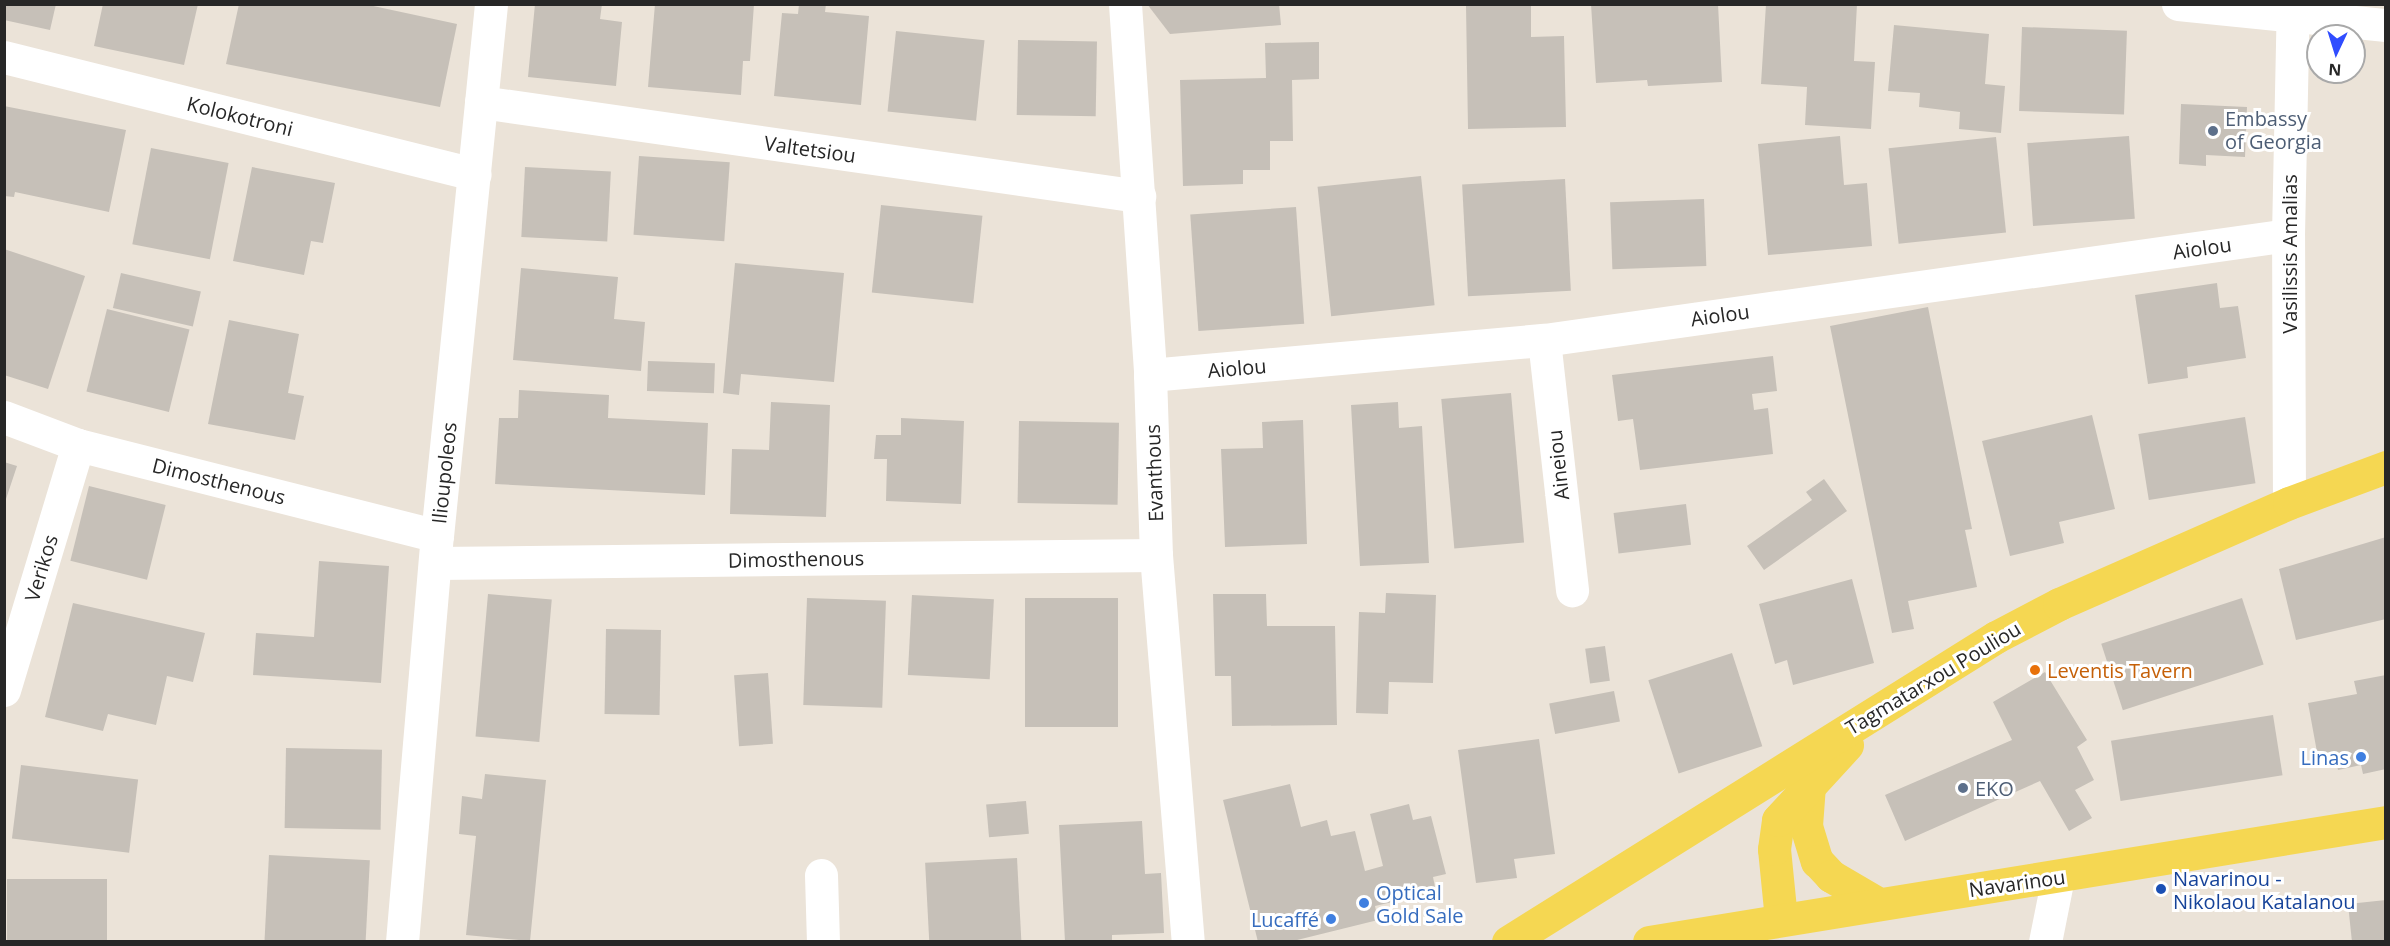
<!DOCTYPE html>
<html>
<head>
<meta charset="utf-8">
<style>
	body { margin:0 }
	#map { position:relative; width:2390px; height:946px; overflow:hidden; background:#ebe3d8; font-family:"Open Sans",sans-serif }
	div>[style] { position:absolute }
	.building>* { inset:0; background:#c6c0b8; transform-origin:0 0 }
	.minor>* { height:33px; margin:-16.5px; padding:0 16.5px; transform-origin:16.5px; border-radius:16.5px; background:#fff }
	.major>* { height:33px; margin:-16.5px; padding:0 16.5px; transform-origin:16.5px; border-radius:16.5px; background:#f5d752 }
	.dots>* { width:16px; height:16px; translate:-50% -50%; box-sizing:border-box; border:3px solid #fff; border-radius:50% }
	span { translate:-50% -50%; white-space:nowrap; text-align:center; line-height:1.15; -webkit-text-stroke:6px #fff; paint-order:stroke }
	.street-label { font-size:20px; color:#272727 }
	.service-label { font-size:20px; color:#4e5e75 }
	.left { translate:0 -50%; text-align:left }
	.food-label { font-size:20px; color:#c56008 }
	.shop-label { font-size:20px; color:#366cbe }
	.right { translate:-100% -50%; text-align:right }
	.transit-label { font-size:20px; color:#164399 }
	.frame { position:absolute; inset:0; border:6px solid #272727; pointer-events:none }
	.north { position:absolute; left:2306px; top:24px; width:60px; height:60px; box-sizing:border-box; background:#fff; border:2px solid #a9a9a9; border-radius:50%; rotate:184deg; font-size:16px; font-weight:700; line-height:24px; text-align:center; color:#272727 }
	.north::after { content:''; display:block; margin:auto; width:21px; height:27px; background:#304dff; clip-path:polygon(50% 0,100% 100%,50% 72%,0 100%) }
</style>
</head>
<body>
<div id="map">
	<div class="building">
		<i style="clip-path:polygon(4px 4px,56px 4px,50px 30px,4px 20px)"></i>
		<i style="clip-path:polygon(103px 4px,198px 4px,184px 65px,94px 46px)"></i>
		<i style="clip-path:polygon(239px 4px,364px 4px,457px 24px,440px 107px,226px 64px)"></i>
		<i style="clip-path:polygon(535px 4px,602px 4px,600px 19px,622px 22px,616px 86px,528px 77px)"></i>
		<i style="clip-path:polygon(655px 4px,754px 4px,750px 61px,743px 61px,741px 95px,648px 87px)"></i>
		<i style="clip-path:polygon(799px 4px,826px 4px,825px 12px,869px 16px,861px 105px,774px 96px,782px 13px,798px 14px)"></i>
		<i style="clip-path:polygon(1147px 4px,1279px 4px,1281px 25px,1170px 34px)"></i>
		<i style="clip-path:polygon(1513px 4px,1531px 4px,1531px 37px,1564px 36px,1566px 127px,1468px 129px,1466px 6px)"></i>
		<i style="clip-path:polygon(1591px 4px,1718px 4px,1722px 82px,1648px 86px,1647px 80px,1596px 83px)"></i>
		<i style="clip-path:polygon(1766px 4px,1857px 4px,1854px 61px,1875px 62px,1871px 129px,1805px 125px,1807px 87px,1761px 84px)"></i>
		<i style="clip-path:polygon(1894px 25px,1989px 34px,1985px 84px,2005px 86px,2001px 133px,1959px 129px,1960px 112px,1919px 107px,1920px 93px,1888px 91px)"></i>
		<i style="left:2022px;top:27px;width:105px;height:84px;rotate:2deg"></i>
		<i style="left:896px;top:31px;width:89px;height:81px;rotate:6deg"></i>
		<i style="left:1018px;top:40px;width:79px;height:75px;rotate:1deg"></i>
		<i style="clip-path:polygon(1319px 42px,1319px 79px,1292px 80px,1293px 141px,1270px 141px,1270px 170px,1243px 170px,1243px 184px,1183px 186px,1180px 80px,1266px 78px,1265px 43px)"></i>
		<i style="clip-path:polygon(2181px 104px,2247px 107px,2245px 157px,2206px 155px,2206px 166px,2179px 164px)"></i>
		<i style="clip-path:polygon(4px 106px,126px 130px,109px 212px,15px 192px,14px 197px,4px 196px)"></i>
		<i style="clip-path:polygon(1840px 136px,1844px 185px,1867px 183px,1872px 246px,1768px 255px,1758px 144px)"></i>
		<i style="left:2129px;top:136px;width:83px;height:102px;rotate:86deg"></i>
		<i style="left:1996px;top:137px;width:96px;height:108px;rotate:84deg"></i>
		<i style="left:151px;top:148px;width:79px;height:98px;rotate:11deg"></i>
		<i style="left:639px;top:156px;width:91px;height:79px;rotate:4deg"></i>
		<i style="clip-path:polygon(252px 167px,335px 183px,323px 243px,311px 241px,304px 275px,233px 261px)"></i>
		<i style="left:525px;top:167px;width:86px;height:70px;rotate:3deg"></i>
		<i style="left:1421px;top:176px;width:130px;height:104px;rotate:84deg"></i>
		<i style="left:1565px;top:179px;width:112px;height:103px;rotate:87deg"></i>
		<i style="left:1704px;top:199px;width:67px;height:94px;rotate:88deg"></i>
		<i style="left:881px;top:205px;width:102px;height:88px;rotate:6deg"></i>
		<i style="left:1296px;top:207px;width:117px;height:106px;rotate:86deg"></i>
		<i style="clip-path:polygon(4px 249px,85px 276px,48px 389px,4px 375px)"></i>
		<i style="clip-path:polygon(735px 263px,844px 273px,834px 382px,741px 374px,739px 395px,723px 393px)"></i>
		<i style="clip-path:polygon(521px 268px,618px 277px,614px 319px,645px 322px,641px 371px,513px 360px)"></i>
		<i style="left:121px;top:273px;width:82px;height:36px;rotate:13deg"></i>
		<i style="clip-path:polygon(2217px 283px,2220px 308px,2238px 306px,2246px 358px,2187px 367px,2188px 378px,2148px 384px,2135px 295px)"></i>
		<i style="clip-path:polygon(1928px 307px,1972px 529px,1965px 530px,1977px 587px,1908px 601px,1914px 629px,1892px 633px,1830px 326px)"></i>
		<i style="left:107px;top:309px;width:85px;height:85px;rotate:14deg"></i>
		<i style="clip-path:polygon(229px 320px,299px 334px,288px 393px,304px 396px,295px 440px,208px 424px)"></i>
		<i style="clip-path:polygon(1773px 356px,1777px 391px,1752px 394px,1754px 410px,1768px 408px,1773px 454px,1640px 470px,1633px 419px,1618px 421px,1612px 375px)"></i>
		<i style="left:648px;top:361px;width:67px;height:30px;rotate:2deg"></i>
		<i style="clip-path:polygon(519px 390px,609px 395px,608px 418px,708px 423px,705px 495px,495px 484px,499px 418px,518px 418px)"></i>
		<i style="left:1511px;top:393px;width:150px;height:70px;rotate:85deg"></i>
		<i style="clip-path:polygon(771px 402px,830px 405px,826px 517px,730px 514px,732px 449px,769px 450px)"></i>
		<i style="clip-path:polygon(1398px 402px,1399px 428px,1422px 426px,1429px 563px,1360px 566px,1351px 405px)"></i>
		<i style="clip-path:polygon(2092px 415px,2115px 509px,2059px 522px,2064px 543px,2010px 556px,1982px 441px)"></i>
		<i style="left:2245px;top:417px;width:67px;height:108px;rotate:81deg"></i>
		<i style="clip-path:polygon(901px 418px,964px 421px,961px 504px,886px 501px,887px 459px,874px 459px,876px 435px,901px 435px)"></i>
		<i style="clip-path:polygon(1303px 420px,1307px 544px,1225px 547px,1221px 449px,1263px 448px,1262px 422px)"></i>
		<i style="left:1019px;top:421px;width:100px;height:82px;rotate:1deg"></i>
		<i style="clip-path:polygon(4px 462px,17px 466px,5px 502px,4px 502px)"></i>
		<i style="clip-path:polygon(1824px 479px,1847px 511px,1764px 570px,1747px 546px,1812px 500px,1806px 492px)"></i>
		<i style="left:89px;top:486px;width:79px;height:77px;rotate:14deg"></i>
		<i style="left:1686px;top:504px;width:41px;height:73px;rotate:83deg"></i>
		<i style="clip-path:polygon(2386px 537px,2386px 619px,2296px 640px,2279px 569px)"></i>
		<i style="clip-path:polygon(319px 561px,389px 566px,381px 683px,253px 675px,256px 633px,314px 637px)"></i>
		<i style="clip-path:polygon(1852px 579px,1874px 663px,1793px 685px,1787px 660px,1775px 664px,1759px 604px)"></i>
		<i style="clip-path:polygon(1386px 593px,1436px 595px,1433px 683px,1389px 682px,1388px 714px,1356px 713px,1359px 612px,1385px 613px)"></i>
		<i style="left:488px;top:594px;width:64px;height:143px;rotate:5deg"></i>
		<i style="clip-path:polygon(1213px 594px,1266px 594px,1267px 626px,1335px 626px,1337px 725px,1232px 726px,1231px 676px,1215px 676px)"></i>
		<i style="left:912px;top:595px;width:82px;height:80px;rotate:3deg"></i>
		<i style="left:807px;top:598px;width:79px;height:107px;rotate:2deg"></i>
		<i style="left:1118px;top:598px;width:129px;height:93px;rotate:90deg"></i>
		<i style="left:2242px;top:598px;width:70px;height:148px;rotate:72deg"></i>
		<i style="clip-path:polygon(73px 603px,205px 633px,193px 682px,167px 676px,156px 725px,108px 714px,103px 731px,45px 717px)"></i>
		<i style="left:606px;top:629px;width:55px;height:85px;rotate:1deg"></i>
		<i style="left:1605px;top:646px;width:35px;height:20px;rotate:82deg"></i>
		<i style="left:1732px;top:653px;width:98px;height:88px;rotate:72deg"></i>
		<i style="clip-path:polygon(2045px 672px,2087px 740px,2077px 747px,2094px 780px,2075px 790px,2092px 818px,2069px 831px,2040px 781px,1905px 841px,1885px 795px,2012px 740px,1993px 702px)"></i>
		<i style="left:768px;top:673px;width:71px;height:34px;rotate:86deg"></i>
		<i style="clip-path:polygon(2386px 675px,2386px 769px,2363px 774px,2361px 765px,2338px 770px,2336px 760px,2319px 763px,2308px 703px,2357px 694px,2354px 681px)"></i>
		<i style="left:1614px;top:691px;width:31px;height:66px;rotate:79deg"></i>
		<i style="left:2273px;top:715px;width:61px;height:164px;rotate:81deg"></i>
		<i style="clip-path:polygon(1539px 739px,1555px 854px,1514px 859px,1517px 878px,1476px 883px,1458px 750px)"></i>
		<i style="left:286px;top:748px;width:96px;height:80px;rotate:1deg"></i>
		<i style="left:21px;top:765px;width:118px;height:74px;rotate:7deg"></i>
		<i style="clip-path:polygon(485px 774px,546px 780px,530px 941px,466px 935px,476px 836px,459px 834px,462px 796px,482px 799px)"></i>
		<i style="clip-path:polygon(1290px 784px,1301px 827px,1327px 820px,1331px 836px,1355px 831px,1365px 871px,1383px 866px,1370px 814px,1409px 804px,1413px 820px,1431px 816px,1446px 874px,1433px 877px,1436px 892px,1375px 906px,1378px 920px,1289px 942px,1258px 942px,1223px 800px)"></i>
		<i style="left:1026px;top:801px;width:33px;height:40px;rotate:85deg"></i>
		<i style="clip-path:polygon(1142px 821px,1145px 874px,1161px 873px,1164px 933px,1112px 935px,1112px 942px,1065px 942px,1059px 825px)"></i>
		<i style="left:269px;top:855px;width:101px;height:87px;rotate:3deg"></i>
		<i style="left:1017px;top:858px;width:84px;height:92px;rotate:87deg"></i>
		<i style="left:7px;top:879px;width:100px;height:63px"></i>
		<i style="clip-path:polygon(2386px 900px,2386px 942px,2352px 942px,2348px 904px)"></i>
	</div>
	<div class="minor">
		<i style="left:1125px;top:4px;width:372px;rotate:86.1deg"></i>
		<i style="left:1150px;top:375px;width:180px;rotate:88.1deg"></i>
		<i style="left:1156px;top:555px;width:388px;rotate:85.3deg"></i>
		<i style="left:2178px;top:4px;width:209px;rotate:5.8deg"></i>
		<i style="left:4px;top:57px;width:485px;rotate:14deg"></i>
		<i style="left:481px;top:102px;width:665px;rotate:8.13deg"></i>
		<i style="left:1544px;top:340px;width:252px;rotate:83.6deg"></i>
		<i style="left:1150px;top:375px;width:396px;rotate:-5.1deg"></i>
		<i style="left:1544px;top:340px;width:751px;rotate:-8.03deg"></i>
		<i style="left:4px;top:417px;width:79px;rotate:20.7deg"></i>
		<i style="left:78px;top:445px;width:370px;rotate:14.2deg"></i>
		<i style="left:2289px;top:503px;width:268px;rotate:-90.2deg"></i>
		<i style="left:2288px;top:235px;width:231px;rotate:-88.8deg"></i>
		<i style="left:436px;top:563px;width:720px;rotate:-0.64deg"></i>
		<i style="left:4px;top:690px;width:256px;rotate:-73.2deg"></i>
		<i style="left:821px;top:875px;width:67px;rotate:88.3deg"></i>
		<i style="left:402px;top:942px;width:408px;rotate:-85.1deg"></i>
		<i style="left:437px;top:536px;width:535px;rotate:-84.2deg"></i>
		<i style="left:2045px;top:942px;width:66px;rotate:-78.7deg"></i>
	</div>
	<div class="major">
		<i style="left:1809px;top:785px;width:41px;rotate:94.2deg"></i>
		<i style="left:1806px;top:826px;width:37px;rotate:73deg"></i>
		<i style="left:1817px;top:861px;width:21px;rotate:47deg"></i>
		<i style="left:1831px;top:876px;width:53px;rotate:30.4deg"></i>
		<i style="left:1781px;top:919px;width:70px;rotate:-95.7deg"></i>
		<i style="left:1774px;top:849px;width:29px;rotate:-82deg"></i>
		<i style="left:1778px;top:820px;width:102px;rotate:-47.4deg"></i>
		<i style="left:1508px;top:942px;width:575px;rotate:-32.01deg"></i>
		<i style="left:1996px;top:637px;width:71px;rotate:-27.6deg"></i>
		<i style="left:2059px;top:604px;width:251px;rotate:-23.7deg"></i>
		<i style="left:2289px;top:503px;width:103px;rotate:-20.4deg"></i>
		<i style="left:1649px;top:942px;width:747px;rotate:-9.25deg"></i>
	</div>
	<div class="dots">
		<i style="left:2213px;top:131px;background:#5c6f8a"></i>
		<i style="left:2035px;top:670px;background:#e8710a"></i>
		<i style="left:2361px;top:757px;background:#3f7fe0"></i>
		<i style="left:1963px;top:788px;background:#5c6f8a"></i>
		<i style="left:2161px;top:889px;background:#1a4fb4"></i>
		<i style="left:1364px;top:903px;background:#3f7fe0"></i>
		<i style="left:1331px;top:919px;background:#3f7fe0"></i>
	</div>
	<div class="street-label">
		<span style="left:240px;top:116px;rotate:14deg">Kolokotroni</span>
		<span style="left:810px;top:149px;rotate:8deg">Valtetsiou</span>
		<span style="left:2202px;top:248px;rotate:-8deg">Aiolou</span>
		<span style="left:2289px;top:254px;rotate:-90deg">Vasilissis Amalias</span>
		<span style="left:1720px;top:315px;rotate:-8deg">Aiolou</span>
		<span style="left:1237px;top:368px;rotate:-5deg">Aiolou</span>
		<span style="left:1558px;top:465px;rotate:-96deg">Aineiou</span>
		<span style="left:444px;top:473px;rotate:-84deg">Ilioupoleos</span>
		<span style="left:1154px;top:473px;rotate:-92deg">Evanthous</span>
		<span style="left:219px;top:481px;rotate:14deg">Dimosthenous</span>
		<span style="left:796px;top:559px;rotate:-1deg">Dimosthenous</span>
		<span style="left:41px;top:568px;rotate:-73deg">Verikos</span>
		<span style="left:1933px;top:678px;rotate:-31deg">Tagmatarxou Pouliou</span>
		<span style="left:2017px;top:883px;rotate:-8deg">Navarinou</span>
	</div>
	<div class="service-label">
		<span class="left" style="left:2225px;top:130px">Embassy<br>of Georgia</span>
		<span class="left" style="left:1975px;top:788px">EKO</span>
	</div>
	<div class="food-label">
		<span class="left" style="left:2047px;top:670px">Leventis Tavern</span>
	</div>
	<div class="shop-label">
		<span class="right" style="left:2349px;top:757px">Linas</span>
		<span class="left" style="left:1376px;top:904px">Optical<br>Gold Sale</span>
		<span class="right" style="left:1319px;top:919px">Lucaffé</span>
	</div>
	<div class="transit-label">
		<span class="left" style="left:2173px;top:890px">Navarinou -<br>Nikolaou Katalanou</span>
	</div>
	<div class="frame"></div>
	<div class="north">N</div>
</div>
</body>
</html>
